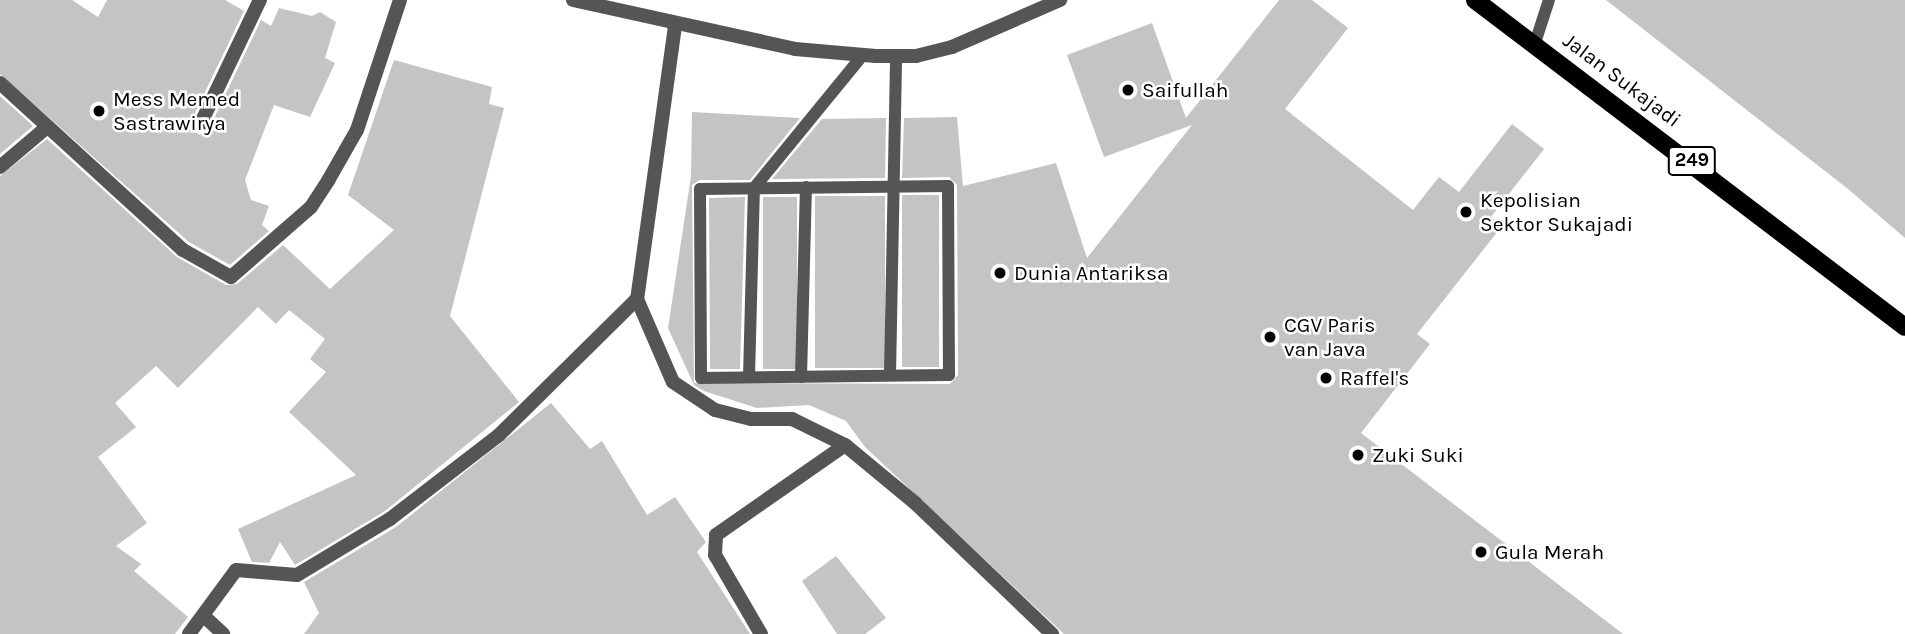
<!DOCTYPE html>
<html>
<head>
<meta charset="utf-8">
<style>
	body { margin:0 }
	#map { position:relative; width:1905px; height:634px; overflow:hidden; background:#fff; font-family:Karla,sans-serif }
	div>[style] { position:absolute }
	.building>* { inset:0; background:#c4c4c4; transform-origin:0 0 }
	.lane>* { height:12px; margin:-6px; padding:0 6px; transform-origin:6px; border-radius:6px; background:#555 }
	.street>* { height:14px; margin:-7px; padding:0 7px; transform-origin:7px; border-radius:7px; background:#555 }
	.primary>* { height:18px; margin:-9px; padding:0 9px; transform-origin:9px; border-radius:9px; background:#000 }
	.dots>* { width:19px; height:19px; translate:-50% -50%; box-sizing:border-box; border:4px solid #fff; border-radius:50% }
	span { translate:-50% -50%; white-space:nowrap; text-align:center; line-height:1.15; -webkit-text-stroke:5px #fff; paint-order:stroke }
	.shield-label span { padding:2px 5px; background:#fff; border:2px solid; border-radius:5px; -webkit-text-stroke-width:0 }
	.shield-label { font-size:19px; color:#000; font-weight:700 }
	.street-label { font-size:21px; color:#000 }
	.poi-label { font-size:21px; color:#000 }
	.left { translate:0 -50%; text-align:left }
</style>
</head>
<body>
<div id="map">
	<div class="building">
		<i style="clip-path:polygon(0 0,72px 0,98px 17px,107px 0,225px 0,244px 11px,191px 121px,192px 130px,200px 135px,209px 129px,261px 20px,271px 26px,279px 8px,312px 16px,320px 12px,336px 22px,325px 58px,335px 63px,310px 117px,274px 105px,245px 180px,251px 200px,269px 206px,262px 225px,269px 231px,230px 265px,189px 242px,0 74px)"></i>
		<i style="clip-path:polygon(1279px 0,1312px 0,1348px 28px,1285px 109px,1413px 210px,1439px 177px,1459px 192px,1512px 124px,1544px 149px,1491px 217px,1502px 226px,1417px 334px,1430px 344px,1361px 433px,1623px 634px,1064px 634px,865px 447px,846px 421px,809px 405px,757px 408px,704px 391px,694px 385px,668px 328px,691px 176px,692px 112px,800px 118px,750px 180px,700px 180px,692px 185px,694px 383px,950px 384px,958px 375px,957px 185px,949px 177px,902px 178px,904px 118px,957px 117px,963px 186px,1056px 163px,1087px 258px,1192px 125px,1104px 157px,1067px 55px,1152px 23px,1186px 118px)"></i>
		<i style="clip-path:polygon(1606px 0,1905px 0,1905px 238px,1848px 189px)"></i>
		<i style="clip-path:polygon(394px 60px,492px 87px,489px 104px,504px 108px,450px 316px,519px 402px,385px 511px,295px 565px,280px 542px,269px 563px,252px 562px,238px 529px,356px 475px,289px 412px,326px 372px,310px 359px,325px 339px,289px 310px,276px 324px,258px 307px,178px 388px,156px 366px,115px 403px,136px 427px,98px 457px,147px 523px,116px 546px,141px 564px,134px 571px,188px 617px,175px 634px,0 634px,0 176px,47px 139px,177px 257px,226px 285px,237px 284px,283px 245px,330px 289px,394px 230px,348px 195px)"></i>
		<i style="clip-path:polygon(0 96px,33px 126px,0 154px)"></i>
		<i style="clip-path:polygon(886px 118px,885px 178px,772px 179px,822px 119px)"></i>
		<i style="left:902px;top:195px;width:37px;height:172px"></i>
		<i style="left:815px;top:196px;width:70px;height:172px"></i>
		<i style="clip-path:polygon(745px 197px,740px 369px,710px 369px,709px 198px)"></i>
		<i style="left:763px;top:197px;width:34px;height:172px"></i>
		<i style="clip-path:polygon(551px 403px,590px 449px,602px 441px,647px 515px,675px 497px,706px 542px,697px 552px,750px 634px,304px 634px,319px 613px,304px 582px,396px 527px)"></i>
		<i style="clip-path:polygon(836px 556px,886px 618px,865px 634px,837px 634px,802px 581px)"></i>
	</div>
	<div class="lane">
		<i style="left:1535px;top:43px;width:45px;rotate:-72deg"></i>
		<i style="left:948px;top:186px;width:189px;rotate:89.7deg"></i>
		<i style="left:949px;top:375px;width:248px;rotate:179.3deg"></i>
		<i style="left:701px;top:378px;width:189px;rotate:-90.3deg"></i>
		<i style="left:700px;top:189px;width:248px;rotate:-0.7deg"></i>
		<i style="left:890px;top:375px;width:319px;rotate:-88.9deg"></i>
		<i style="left:749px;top:377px;width:189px;rotate:-88.5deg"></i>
		<i style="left:754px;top:188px;width:172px;rotate:-50.7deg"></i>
		<i style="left:801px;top:377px;width:190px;rotate:-88.5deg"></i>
	</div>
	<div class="street">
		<i style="left:573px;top:0;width:227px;rotate:12.4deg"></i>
		<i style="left:795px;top:49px;width:81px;rotate:4.9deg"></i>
		<i style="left:876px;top:56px;width:40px"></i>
		<i style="left:916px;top:56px;width:37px;rotate:-14deg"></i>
		<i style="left:952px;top:47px;width:118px;rotate:-23.5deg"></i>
		<i style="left:675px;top:26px;width:276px;rotate:97.9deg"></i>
		<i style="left:637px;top:299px;width:90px;rotate:66.6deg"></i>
		<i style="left:673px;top:382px;width:50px;rotate:33.7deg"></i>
		<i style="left:715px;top:410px;width:37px;rotate:14deg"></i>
		<i style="left:751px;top:419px;width:41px"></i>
		<i style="left:792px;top:419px;width:59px;rotate:26.1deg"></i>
		<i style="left:845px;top:445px;width:91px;rotate:39.6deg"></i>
		<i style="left:915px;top:503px;width:190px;rotate:43.7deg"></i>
		<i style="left:0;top:83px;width:248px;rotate:42.4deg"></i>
		<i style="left:183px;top:250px;width:55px;rotate:29.4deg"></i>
		<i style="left:231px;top:277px;width:106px;rotate:-41.2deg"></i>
		<i style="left:311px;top:207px;width:33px;rotate:-57deg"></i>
		<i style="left:329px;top:179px;width:56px;rotate:-60.3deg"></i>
		<i style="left:357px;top:130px;width:137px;rotate:-71.7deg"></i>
		<i style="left:200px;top:125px;width:139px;rotate:-64.4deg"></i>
		<i style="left:0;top:167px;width:62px;rotate:-40.4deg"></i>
		<i style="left:205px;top:617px;width:25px;rotate:43deg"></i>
		<i style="left:189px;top:634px;width:79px;rotate:-53.7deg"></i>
		<i style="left:236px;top:570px;width:61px;rotate:4.7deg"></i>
		<i style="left:297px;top:575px;width:109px;rotate:-31.1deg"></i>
		<i style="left:390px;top:519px;width:138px;rotate:-37.6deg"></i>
		<i style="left:499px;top:435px;width:194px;rotate:-44.6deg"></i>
		<i style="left:761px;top:634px;width:91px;rotate:-120.2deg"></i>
		<i style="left:715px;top:555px;width:20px;rotate:-87deg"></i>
		<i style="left:716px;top:535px;width:157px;rotate:-34.9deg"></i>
	</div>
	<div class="primary">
		<i style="left:1475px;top:0;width:540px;rotate:37.25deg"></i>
	</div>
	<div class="dots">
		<i style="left:1128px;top:90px;background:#000"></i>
		<i style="left:99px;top:111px;background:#000"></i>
		<i style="left:1466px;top:212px;background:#000"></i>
		<i style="left:1000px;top:273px;background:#000"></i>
		<i style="left:1270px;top:337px;background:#000"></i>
		<i style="left:1326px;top:378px;background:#000"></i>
		<i style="left:1358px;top:455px;background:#000"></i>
		<i style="left:1481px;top:552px;background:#000"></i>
	</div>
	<div class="shield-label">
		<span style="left:1692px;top:161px">249</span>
	</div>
	<div class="street-label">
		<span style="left:1622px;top:80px;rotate:37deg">Jalan Sukajadi</span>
	</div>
	<div class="poi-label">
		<span class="left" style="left:1142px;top:90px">Saifullah</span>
		<span class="left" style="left:113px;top:111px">Mess Memed<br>Sastrawirya</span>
		<span class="left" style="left:1480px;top:212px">Kepolisian<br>Sektor Sukajadi</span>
		<span class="left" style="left:1014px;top:273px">Dunia Antariksa</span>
		<span class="left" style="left:1284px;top:337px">CGV Paris<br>van Java</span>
		<span class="left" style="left:1340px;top:378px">Raffel's</span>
		<span class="left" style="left:1372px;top:455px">Zuki Suki</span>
		<span class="left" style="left:1495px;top:552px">Gula Merah</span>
	</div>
</div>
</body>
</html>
